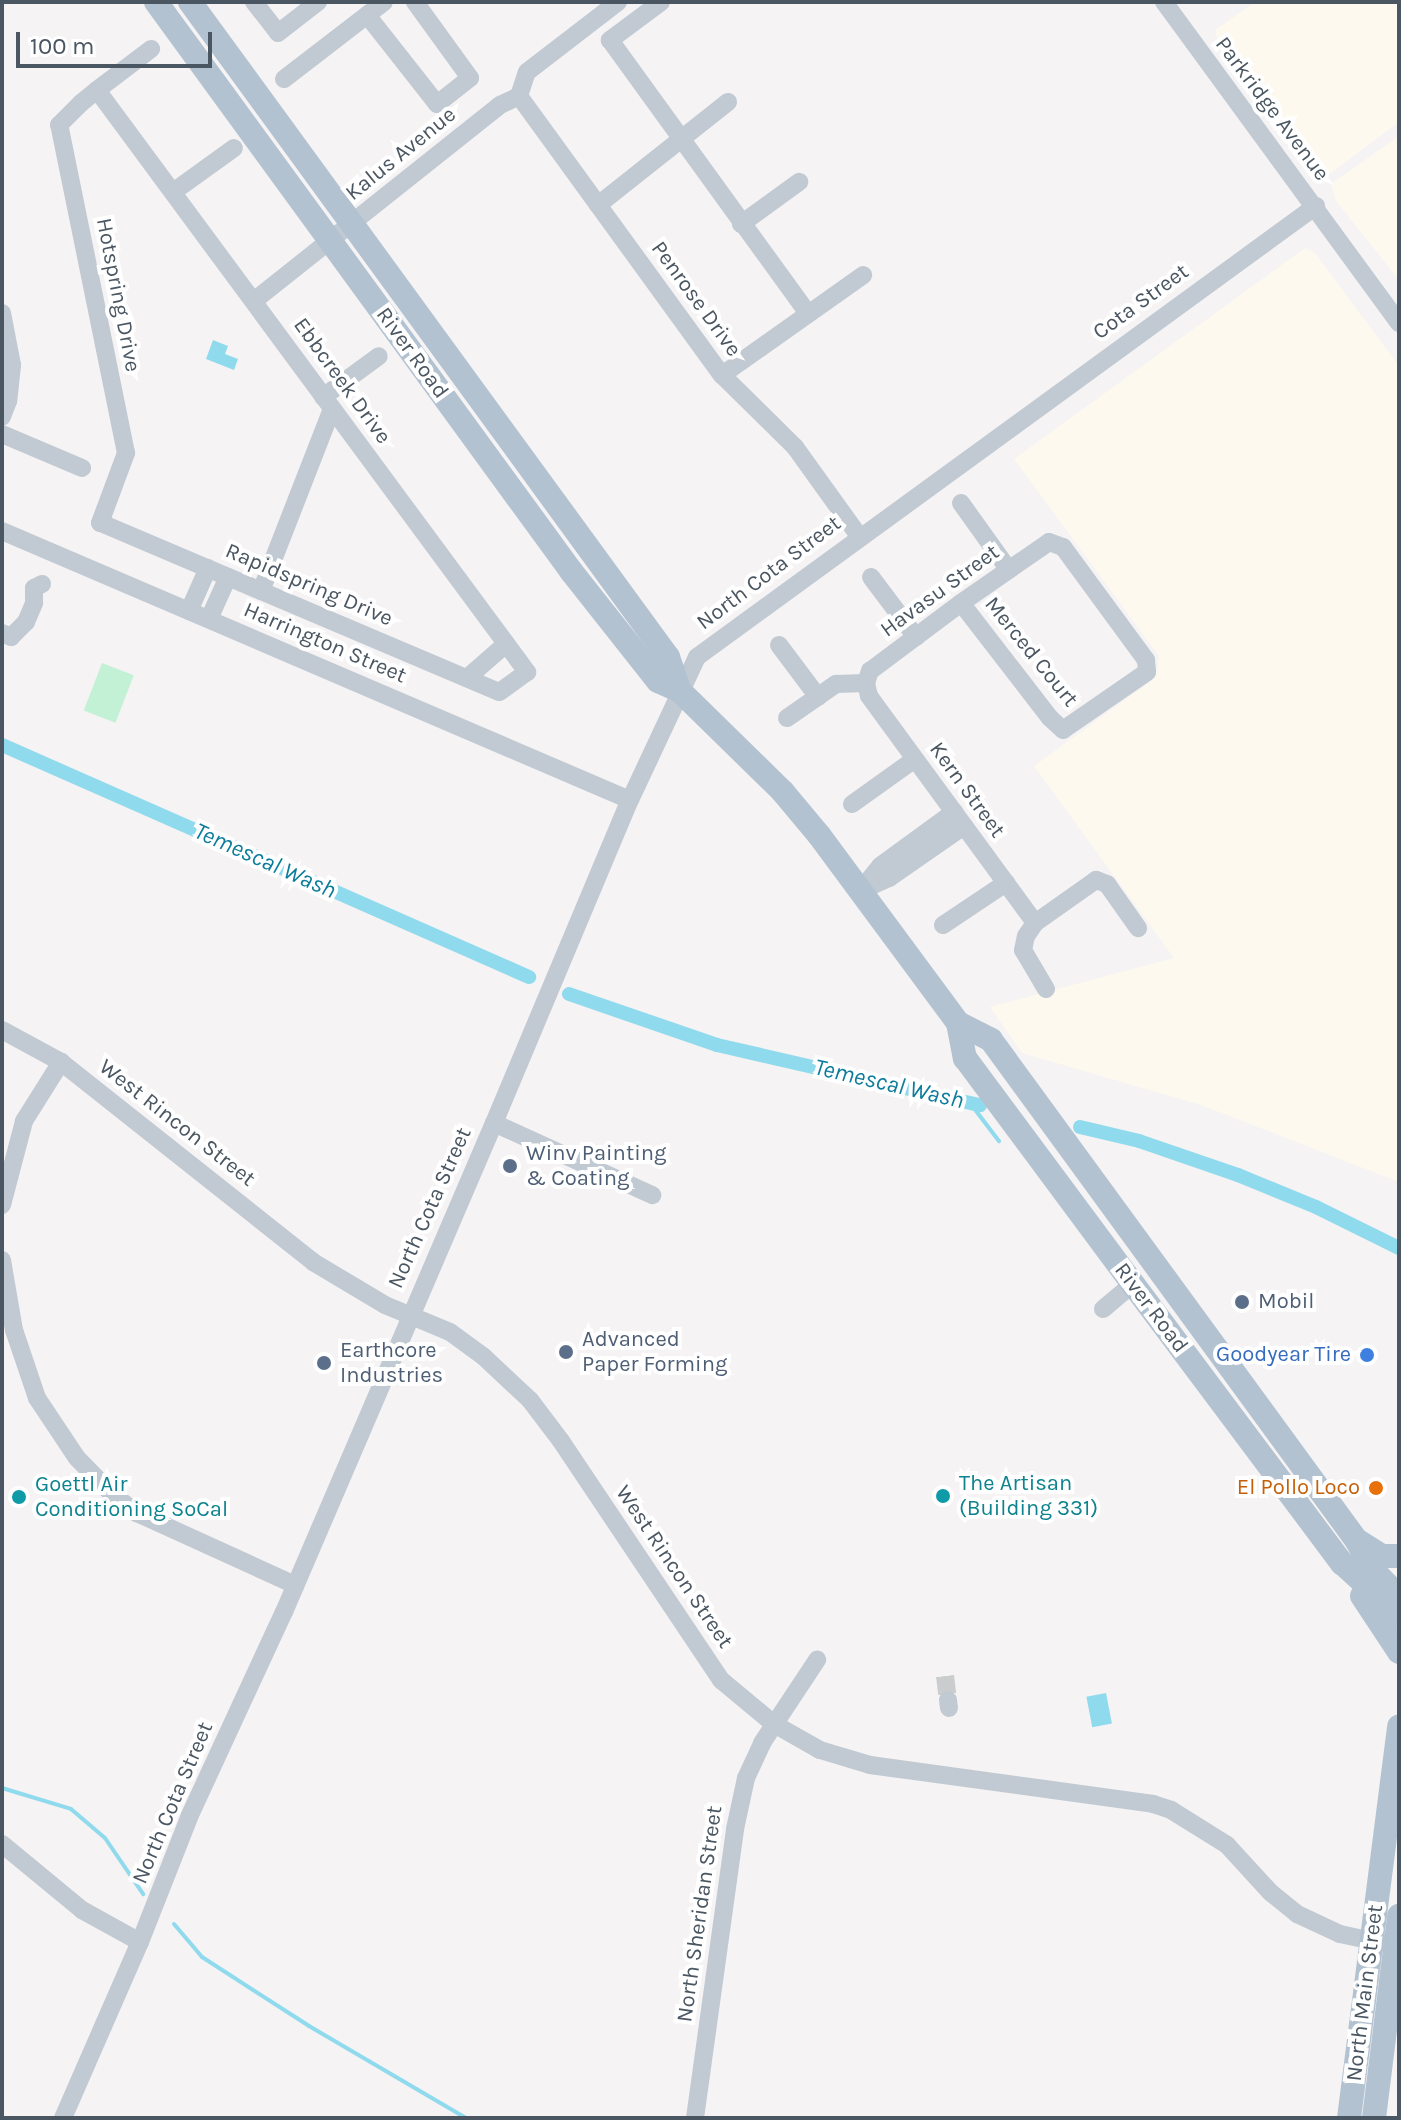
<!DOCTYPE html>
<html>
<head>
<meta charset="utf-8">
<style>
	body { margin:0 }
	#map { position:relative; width:1401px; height:2120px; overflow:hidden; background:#f5f3f3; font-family:Karla,sans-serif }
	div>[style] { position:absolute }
	.commercial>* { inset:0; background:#fdf9ef }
	.green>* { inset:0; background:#c3f1d5; transform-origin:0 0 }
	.water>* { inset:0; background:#90daee; transform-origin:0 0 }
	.stream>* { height:4px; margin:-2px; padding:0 2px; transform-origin:2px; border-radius:2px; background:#90daee }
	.canal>* { height:14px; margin:-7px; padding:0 7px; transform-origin:7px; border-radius:7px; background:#90daee }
	.minor-tunnel>* { height:18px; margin-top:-9px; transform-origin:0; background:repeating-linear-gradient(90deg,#caccce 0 18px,transparent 0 27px) }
	.minor>* { height:18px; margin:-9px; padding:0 9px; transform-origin:9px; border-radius:9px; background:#c1cad2 }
	.major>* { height:24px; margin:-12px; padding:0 12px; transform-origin:12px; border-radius:12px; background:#b3c2d1 }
	.dots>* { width:22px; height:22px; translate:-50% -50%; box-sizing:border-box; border:4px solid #fff; border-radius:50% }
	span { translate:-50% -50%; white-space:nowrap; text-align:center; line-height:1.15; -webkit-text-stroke:8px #fff; paint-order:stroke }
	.street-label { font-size:22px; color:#4a5661 }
	.service-label { font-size:22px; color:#4e5e75 }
	.left { translate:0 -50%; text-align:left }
	.shop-label { font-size:22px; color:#366cbe }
	.right { translate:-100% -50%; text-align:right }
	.culture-label { font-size:22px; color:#0d838f }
	.food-label { font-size:22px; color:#c56008 }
	.water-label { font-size:24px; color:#0c7c9b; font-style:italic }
	.frame { position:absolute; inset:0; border:4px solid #4a5661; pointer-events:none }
	.scale { position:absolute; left:16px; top:32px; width:196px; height:36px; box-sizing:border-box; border:4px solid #4a5661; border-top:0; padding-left:10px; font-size:24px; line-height:28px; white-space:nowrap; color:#4a5661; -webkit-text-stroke:6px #fff; paint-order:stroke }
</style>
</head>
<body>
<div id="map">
	<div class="commercial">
		<i style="clip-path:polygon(1255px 2px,1399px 2px,1399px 122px,1319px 182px,1220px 49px,1215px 30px)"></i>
		<i style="clip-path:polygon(1399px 136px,1399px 280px,1336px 201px,1331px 184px)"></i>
		<i style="clip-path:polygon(1305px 248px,1315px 253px,1399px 366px,1399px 1182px,1201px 1105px,1022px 1053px,990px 1007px,1174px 958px,1034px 766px,1151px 681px,1157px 672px,1159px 656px,1014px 459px)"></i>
	</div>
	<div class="green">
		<i style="left:102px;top:663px;width:34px;height:51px;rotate:21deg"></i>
	</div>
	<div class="water">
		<i style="clip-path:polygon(213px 340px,228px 346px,225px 354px,238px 359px,234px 370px,206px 359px)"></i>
		<i style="left:1106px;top:1693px;width:31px;height:20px;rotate:79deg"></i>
	</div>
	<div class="stream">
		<i style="left:970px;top:1103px;width:48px;rotate:52.7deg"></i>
		<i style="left:2px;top:1788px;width:72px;rotate:16.9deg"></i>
		<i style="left:71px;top:1809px;width:45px;rotate:40.5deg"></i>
		<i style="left:105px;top:1838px;width:68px;rotate:55.8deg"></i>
		<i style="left:174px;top:1924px;width:43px;rotate:49.7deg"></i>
		<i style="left:202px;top:1957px;width:127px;rotate:32.8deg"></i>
		<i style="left:309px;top:2026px;width:182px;rotate:30.4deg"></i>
	</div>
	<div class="canal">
		<i style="left:2px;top:745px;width:576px;rotate:23.76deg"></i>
		<i style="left:569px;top:994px;width:157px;rotate:19deg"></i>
		<i style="left:717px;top:1045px;width:270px;rotate:12.9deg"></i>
		<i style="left:1080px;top:1127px;width:61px;rotate:13.3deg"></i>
		<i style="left:1139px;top:1141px;width:105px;rotate:19deg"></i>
		<i style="left:1238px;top:1175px;width:84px;rotate:22.3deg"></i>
		<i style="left:1316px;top:1207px;width:93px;rotate:26.3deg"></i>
	</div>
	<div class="minor-tunnel">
		<i style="left:945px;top:1676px;width:24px;rotate:83deg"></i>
	</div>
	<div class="minor">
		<i style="left:254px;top:2px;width:39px;rotate:52deg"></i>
		<i style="left:278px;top:33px;width:51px;rotate:-37.8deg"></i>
		<i style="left:661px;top:2px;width:64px;rotate:143.3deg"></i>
		<i style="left:610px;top:40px;width:338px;rotate:54.1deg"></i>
		<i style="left:1164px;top:2px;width:398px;rotate:53.8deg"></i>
		<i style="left:367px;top:15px;width:113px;rotate:51.8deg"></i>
		<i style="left:437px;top:104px;width:42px;rotate:-38.2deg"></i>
		<i style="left:470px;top:78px;width:94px;rotate:-125.9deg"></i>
		<i style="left:284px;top:79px;width:126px;rotate:-37.6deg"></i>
		<i style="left:97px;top:90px;width:724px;rotate:53.54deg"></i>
		<i style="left:527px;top:672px;width:34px;rotate:144deg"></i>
		<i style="left:499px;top:692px;width:433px;rotate:-157deg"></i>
		<i style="left:100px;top:523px;width:75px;rotate:-69.6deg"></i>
		<i style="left:126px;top:453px;width:335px;rotate:-101.5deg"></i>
		<i style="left:59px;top:125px;width:31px;rotate:-45deg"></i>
		<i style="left:81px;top:103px;width:21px;rotate:-39deg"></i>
		<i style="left:97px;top:90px;width:68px;rotate:-37.2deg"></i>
		<i style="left:519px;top:96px;width:25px;rotate:-72deg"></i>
		<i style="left:527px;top:72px;width:115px;rotate:-37.6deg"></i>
		<i style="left:173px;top:192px;width:75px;rotate:-35.8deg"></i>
		<i style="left:598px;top:205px;width:166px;rotate:-38.4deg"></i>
		<i style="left:741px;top:224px;width:72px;rotate:-35.9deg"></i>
		<i style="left:255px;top:300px;width:313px;rotate:-38.5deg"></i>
		<i style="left:500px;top:105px;width:21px;rotate:-25deg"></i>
		<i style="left:519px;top:96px;width:345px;rotate:54deg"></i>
		<i style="left:722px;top:375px;width:103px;rotate:44.6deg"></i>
		<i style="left:795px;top:447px;width:110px;rotate:54.3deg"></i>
		<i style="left:2px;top:313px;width:53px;rotate:79.1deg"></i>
		<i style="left:12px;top:365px;width:36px;rotate:96deg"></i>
		<i style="left:8px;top:401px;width:17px;rotate:111deg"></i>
		<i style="left:722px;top:375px;width:173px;rotate:-35.3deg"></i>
		<i style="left:323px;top:397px;width:69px;rotate:-36.2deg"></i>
		<i style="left:2px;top:434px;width:87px;rotate:23deg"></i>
		<i style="left:961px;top:503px;width:82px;rotate:54.4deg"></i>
		<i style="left:2px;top:531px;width:683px;rotate:23.19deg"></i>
		<i style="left:871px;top:577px;width:75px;rotate:53.1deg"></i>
		<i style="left:261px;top:591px;width:195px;rotate:-68.7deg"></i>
		<i style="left:189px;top:611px;width:47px;rotate:-66.2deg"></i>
		<i style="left:209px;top:619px;width:46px;rotate:-65.7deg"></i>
		<i style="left:2px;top:633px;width:10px;rotate:24deg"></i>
		<i style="left:11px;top:637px;width:21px;rotate:-45deg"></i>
		<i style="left:26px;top:622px;width:21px;rotate:-67deg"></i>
		<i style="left:34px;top:603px;width:15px;rotate:-90deg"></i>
		<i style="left:34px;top:588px;width:9px;rotate:-27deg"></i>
		<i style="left:779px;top:645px;width:65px;rotate:53.1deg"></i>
		<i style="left:467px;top:678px;width:52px;rotate:-41.1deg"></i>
		<i style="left:866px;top:683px;width:13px;rotate:-72deg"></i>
		<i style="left:870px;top:671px;width:114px;rotate:-36.8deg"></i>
		<i style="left:961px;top:603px;width:107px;rotate:-34.7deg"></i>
		<i style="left:1049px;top:542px;width:15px;rotate:20deg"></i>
		<i style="left:1063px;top:547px;width:140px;rotate:53.7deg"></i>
		<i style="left:1146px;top:660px;width:12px;rotate:85deg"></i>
		<i style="left:1147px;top:672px;width:102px;rotate:145.4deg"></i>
		<i style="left:1063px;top:730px;width:18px;rotate:-137deg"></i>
		<i style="left:1050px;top:718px;width:145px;rotate:-127.7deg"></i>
		<i style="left:866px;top:683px;width:13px;rotate:77deg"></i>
		<i style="left:869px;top:696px;width:281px;rotate:53.8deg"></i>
		<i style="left:787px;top:718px;width:60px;rotate:-34.8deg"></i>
		<i style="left:836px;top:684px;width:30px;rotate:-2deg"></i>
		<i style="left:852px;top:804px;width:77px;rotate:-35.5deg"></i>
		<i style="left:862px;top:890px;width:30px;rotate:-24deg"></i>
		<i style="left:889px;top:878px;width:91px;rotate:-34.7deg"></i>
		<i style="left:860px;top:891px;width:32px;rotate:-51deg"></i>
		<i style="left:880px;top:866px;width:92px;rotate:-36.1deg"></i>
		<i style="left:943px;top:925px;width:76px;rotate:-33.7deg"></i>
		<i style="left:1046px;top:989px;width:45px;rotate:-120.5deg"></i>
		<i style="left:1023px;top:950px;width:14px;rotate:-78deg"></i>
		<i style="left:1026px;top:936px;width:16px;rotate:-55deg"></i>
		<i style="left:1035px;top:923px;width:75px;rotate:-35.2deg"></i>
		<i style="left:1096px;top:880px;width:12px;rotate:20deg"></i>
		<i style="left:1107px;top:884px;width:54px;rotate:54.8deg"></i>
		<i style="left:2px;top:1030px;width:67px;rotate:28.5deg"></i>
		<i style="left:61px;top:1062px;width:322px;rotate:38.4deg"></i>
		<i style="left:313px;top:1262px;width:84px;rotate:30.8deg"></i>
		<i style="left:385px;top:1305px;width:70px;rotate:22.6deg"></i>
		<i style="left:450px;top:1332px;width:42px;rotate:36.3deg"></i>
		<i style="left:484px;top:1357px;width:63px;rotate:43.1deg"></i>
		<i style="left:530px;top:1400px;width:51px;rotate:52.9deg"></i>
		<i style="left:561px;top:1441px;width:288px;rotate:56.2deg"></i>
		<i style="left:721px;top:1680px;width:69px;rotate:39.7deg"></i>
		<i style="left:774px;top:1724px;width:53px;rotate:29.5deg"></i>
		<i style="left:820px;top:1750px;width:52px;rotate:16.7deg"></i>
		<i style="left:870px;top:1765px;width:286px;rotate:7.8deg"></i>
		<i style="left:1153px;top:1804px;width:19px;rotate:18deg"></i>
		<i style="left:1171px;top:1810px;width:66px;rotate:32deg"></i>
		<i style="left:1227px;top:1845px;width:64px;rotate:47.5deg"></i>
		<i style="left:1270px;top:1892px;width:35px;rotate:39deg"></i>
		<i style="left:1297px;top:1914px;width:47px;rotate:24.9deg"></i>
		<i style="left:1340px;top:1934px;width:43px;rotate:12.1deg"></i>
		<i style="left:494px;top:1123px;width:174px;rotate:24.5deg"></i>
		<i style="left:2px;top:1205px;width:87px;rotate:-75.3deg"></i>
		<i style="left:24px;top:1121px;width:70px;rotate:-57.9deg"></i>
		<i style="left:2px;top:1260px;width:71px;rotate:80.3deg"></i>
		<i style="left:14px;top:1330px;width:72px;rotate:71.3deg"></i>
		<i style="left:37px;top:1398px;width:72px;rotate:56.3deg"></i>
		<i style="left:77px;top:1458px;width:49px;rotate:45.8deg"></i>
		<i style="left:111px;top:1493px;width:33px;rotate:38deg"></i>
		<i style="left:137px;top:1513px;width:174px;rotate:24.5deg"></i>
		<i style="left:1103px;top:1309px;width:39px;rotate:-40deg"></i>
		<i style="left:948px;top:1700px;width:8px;rotate:83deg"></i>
		<i style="left:2px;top:1844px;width:104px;rotate:39.5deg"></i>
		<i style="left:82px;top:1910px;width:66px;rotate:28.9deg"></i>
		<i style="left:63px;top:2118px;width:192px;rotate:-66.4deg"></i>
		<i style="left:140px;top:1942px;width:136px;rotate:-68.5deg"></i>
		<i style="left:190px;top:1815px;width:224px;rotate:-65.2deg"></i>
		<i style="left:284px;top:1612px;width:532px;rotate:-66.76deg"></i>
		<i style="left:494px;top:1123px;width:350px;rotate:-67.2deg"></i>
		<i style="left:630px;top:800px;width:158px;rotate:-64.9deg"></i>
		<i style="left:697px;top:657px;width:766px;rotate:-36.08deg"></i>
		<i style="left:695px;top:2118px;width:292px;rotate:-82.1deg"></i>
		<i style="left:735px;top:1829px;width:52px;rotate:-77.8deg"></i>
		<i style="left:746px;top:1778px;width:38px;rotate:-65deg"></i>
		<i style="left:762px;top:1743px;width:100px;rotate:-56.5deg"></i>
	</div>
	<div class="major">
		<i style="left:156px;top:2px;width:704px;rotate:53.89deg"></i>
		<i style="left:571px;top:571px;width:140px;rotate:51.7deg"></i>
		<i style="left:658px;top:681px;width:24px;rotate:24deg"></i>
		<i style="left:190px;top:2px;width:811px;rotate:53.88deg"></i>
		<i style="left:668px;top:657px;width:36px;rotate:71deg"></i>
		<i style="left:680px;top:691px;width:144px;rotate:44.4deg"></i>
		<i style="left:783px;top:792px;width:56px;rotate:50.1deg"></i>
		<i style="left:819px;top:835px;width:234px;rotate:53.5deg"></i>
		<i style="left:958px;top:1023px;width:36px;rotate:79deg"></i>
		<i style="left:965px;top:1058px;width:282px;rotate:53.4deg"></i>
		<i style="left:1133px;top:1284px;width:349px;rotate:53.2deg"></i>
		<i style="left:1342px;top:1563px;width:77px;rotate:42.4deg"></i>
		<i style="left:958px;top:1023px;width:37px;rotate:27deg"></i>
		<i style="left:991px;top:1040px;width:620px;rotate:53.85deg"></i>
		<i style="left:1357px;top:1541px;width:32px;rotate:62deg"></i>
		<i style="left:1372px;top:1569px;width:36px;rotate:46deg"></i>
		<i style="left:1358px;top:1541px;width:28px;rotate:32deg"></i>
		<i style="left:1382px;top:1556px;width:17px"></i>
		<i style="left:1362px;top:1596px;width:67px;rotate:56.5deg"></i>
		<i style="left:1349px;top:2118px;width:395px;rotate:-82.7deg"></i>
		<i style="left:1374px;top:2118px;width:204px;rotate:-82.9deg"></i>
	</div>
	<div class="dots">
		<i style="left:510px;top:1166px;background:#5c6f8a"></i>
		<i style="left:1242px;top:1302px;background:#5c6f8a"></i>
		<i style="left:566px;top:1352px;background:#5c6f8a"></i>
		<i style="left:1367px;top:1355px;background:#3f7fe0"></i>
		<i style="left:324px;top:1363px;background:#5c6f8a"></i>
		<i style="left:1376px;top:1488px;background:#e8710a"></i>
		<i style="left:943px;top:1496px;background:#0f9aa8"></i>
		<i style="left:19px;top:1497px;background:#0f9aa8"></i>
	</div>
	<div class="street-label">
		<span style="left:1272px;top:109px;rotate:53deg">Parkridge Avenue</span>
		<span style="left:401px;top:154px;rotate:-39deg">Kalus Avenue</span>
		<span style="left:118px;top:295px;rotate:79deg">Hotspring Drive</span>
		<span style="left:696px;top:299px;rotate:54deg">Penrose Drive</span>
		<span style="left:1141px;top:302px;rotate:-36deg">Cota Street</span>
		<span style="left:412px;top:353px;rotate:54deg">River Road</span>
		<span style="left:342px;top:381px;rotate:54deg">Ebbcreek Drive</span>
		<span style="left:769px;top:573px;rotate:-37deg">North Cota Street</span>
		<span style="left:309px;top:585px;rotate:23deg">Rapidspring Drive</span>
		<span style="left:940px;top:591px;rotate:-36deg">Havasu Street</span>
		<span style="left:325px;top:643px;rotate:23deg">Harrington Street</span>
		<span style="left:1031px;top:652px;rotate:51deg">Merced Court</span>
		<span style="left:967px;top:790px;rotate:54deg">Kern Street</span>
		<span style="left:177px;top:1123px;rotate:38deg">West Rincon Street</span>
		<span style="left:430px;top:1208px;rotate:-66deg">North Cota Street</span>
		<span style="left:1151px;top:1308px;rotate:53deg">River Road</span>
		<span style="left:674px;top:1567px;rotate:56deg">West Rincon Street</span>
		<span style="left:173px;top:1803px;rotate:-67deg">North Cota Street</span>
		<span style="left:700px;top:1914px;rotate:-82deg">North Sheridan Street</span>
		<span style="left:1365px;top:1993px;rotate:-83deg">North Main Street</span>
	</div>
	<div class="service-label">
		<span class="left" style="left:526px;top:1166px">Winv Painting<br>&amp; Coating</span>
		<span class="left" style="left:1258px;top:1302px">Mobil</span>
		<span class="left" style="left:582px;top:1352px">Advanced<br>Paper Forming</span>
		<span class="left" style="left:340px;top:1363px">Earthcore<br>Industries</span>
	</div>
	<div class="shop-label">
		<span class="right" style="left:1351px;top:1355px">Goodyear Tire</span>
	</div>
	<div class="culture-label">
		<span class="left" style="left:959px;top:1496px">The Artisan<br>(Building 331)</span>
		<span class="left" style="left:35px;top:1497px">Goettl Air<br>Conditioning SoCal</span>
	</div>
	<div class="food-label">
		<span class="right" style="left:1360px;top:1488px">El Pollo Loco</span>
	</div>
	<div class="water-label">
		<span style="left:265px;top:861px;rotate:24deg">Temescal Wash</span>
		<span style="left:889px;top:1084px;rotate:13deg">Temescal Wash</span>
	</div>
	<div class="frame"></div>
	<div class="scale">100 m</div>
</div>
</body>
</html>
